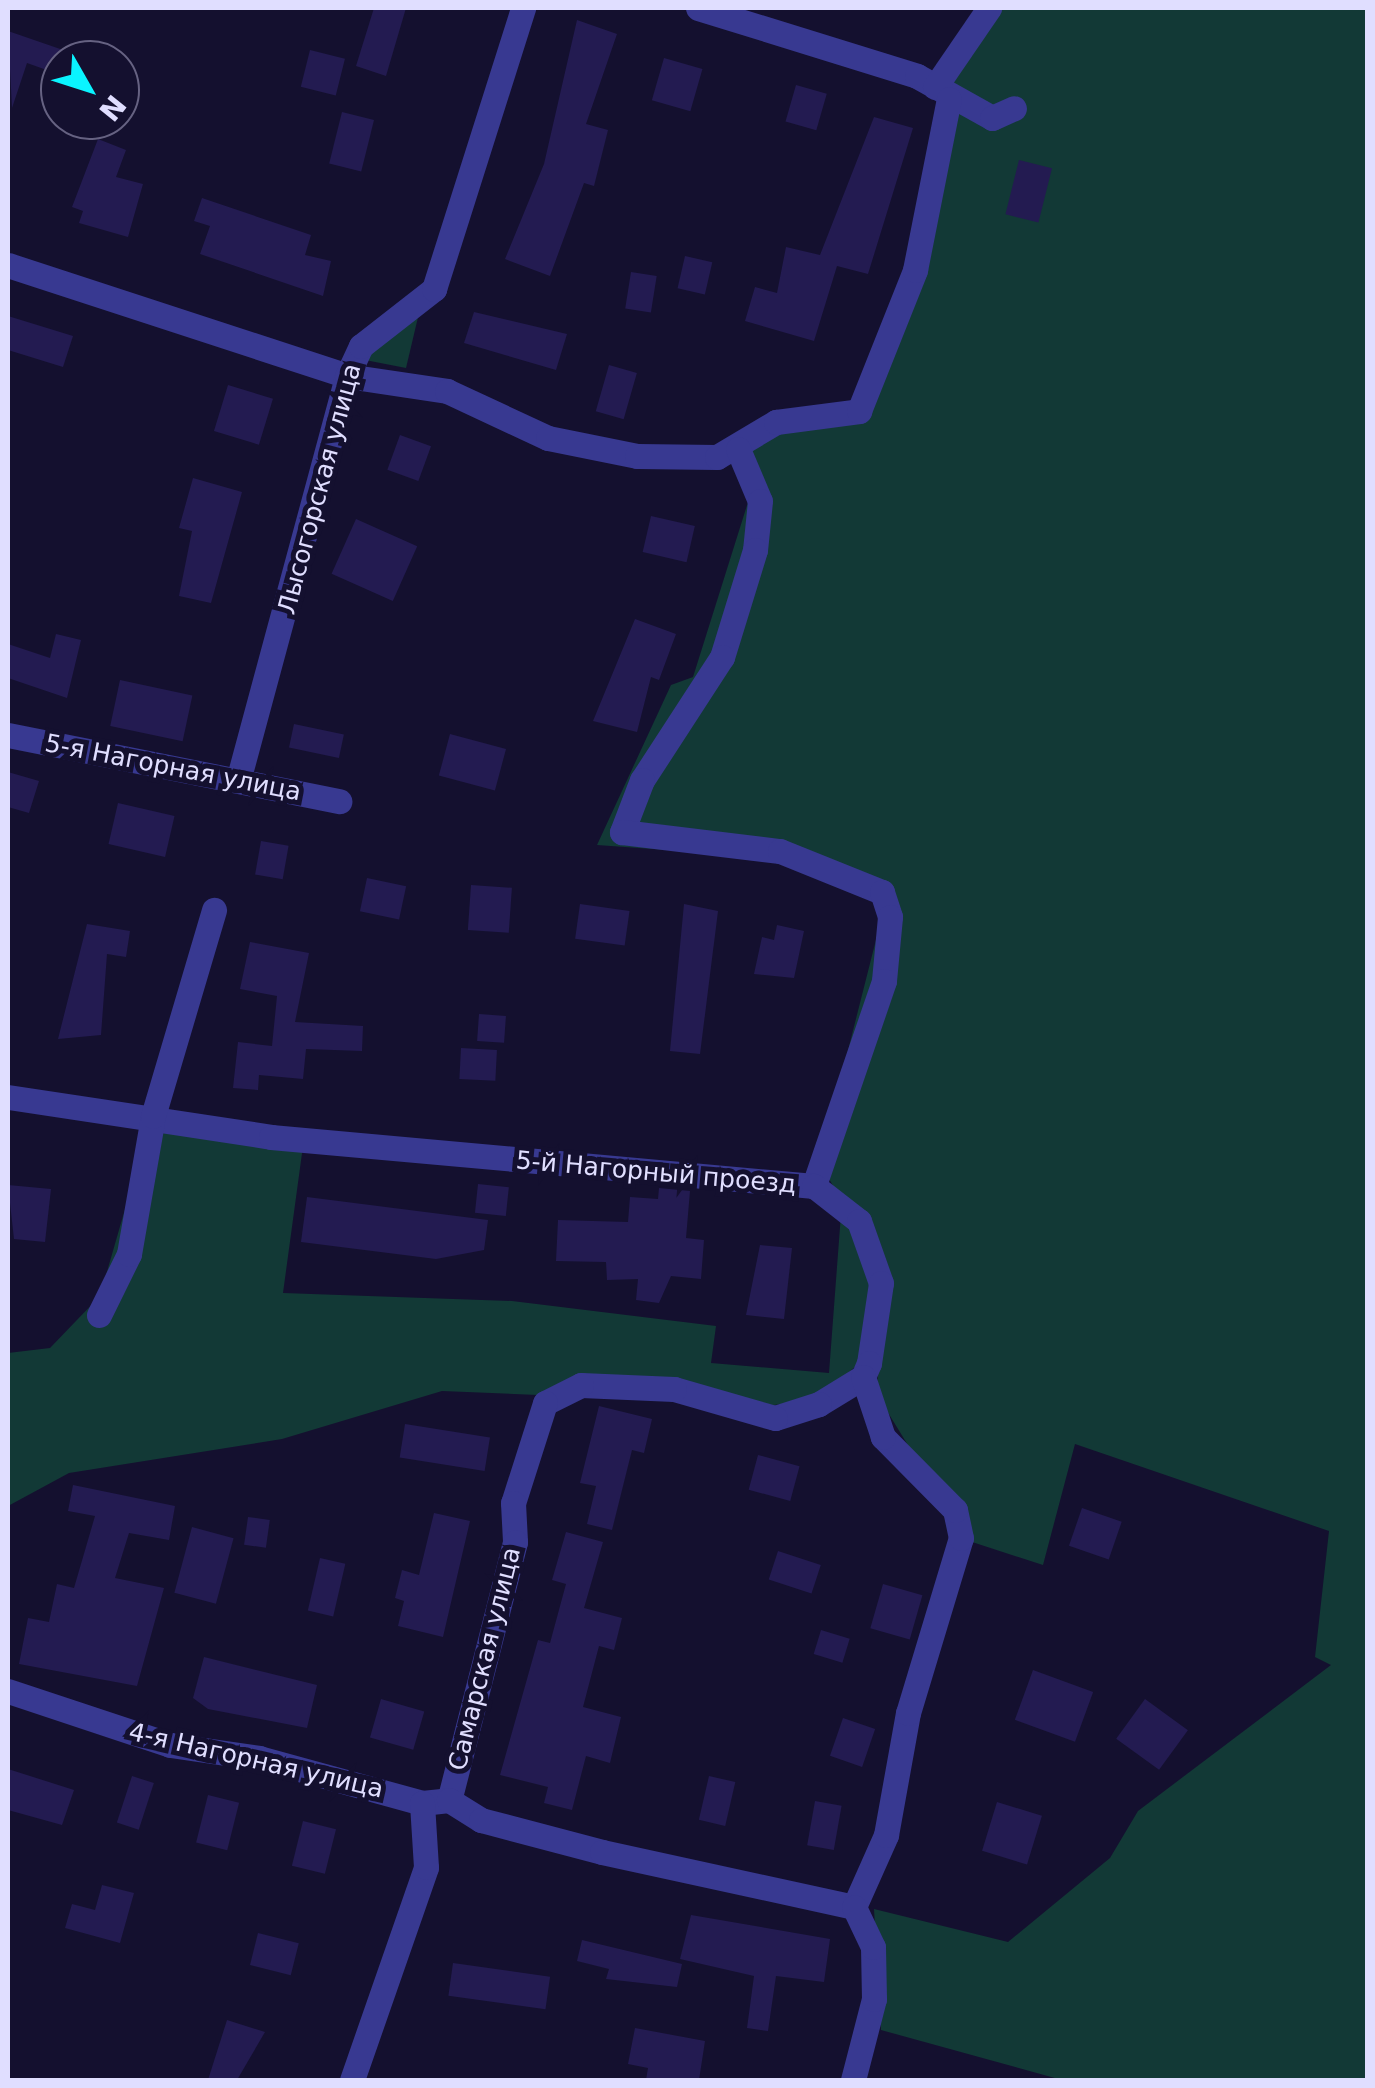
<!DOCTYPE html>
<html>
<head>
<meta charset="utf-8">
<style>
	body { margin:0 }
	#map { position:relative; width:1375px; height:2088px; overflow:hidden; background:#14102f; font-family:"DejaVu Sans",sans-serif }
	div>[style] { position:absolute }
	.green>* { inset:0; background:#123936 }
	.building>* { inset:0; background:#231b51; transform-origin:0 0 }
	.minor>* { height:25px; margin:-12.5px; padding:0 12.5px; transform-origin:12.5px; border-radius:12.5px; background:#383991 }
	span { translate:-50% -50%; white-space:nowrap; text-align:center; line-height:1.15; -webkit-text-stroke:10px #14102f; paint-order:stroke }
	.street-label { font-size:25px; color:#e0deff }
	.frame { position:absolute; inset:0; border:10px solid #e0deff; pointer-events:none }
	.north { position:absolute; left:40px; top:40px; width:100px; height:100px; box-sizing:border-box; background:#14102f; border:2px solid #666282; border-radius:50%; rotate:129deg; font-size:28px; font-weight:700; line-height:40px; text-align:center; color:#e0deff }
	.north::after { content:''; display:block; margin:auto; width:35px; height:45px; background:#0af4ff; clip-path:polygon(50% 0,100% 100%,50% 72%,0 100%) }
</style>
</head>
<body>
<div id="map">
	<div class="green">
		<i style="clip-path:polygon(996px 8px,1367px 8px,1367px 2080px,1062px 2080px,881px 2030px,874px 1909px,1008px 1942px,1110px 1858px,1138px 1811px,1331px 1665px,1315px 1657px,1329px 1531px,1075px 1444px,1043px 1565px,966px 1540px,876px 1393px,888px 1282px,828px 1177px,823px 1149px,881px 920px,875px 899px,778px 858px,597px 845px,671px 685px,693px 677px,749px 499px,736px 474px,754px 446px,780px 430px,833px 427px,880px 385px,951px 80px)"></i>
		<i style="clip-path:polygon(419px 313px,406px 368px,365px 360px,367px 351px)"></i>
		<i style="clip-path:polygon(140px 1129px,303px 1146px,283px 1293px,512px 1301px,716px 1326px,711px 1363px,829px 1373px,841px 1214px,855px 1226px,873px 1285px,863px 1360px,818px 1399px,774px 1405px,442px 1391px,282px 1439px,69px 1473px,8px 1506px,8px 1353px,50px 1348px,100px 1296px,144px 1143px)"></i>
	</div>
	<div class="building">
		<i style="clip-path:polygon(374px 8px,406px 8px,386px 76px,356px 66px)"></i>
		<i style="clip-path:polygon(577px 20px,617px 34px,586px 124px,608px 130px,594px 186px,584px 183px,550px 276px,505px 259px,544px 164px)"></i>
		<i style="clip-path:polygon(8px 31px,66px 51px,58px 74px,27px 63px,12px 108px)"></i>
		<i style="left:310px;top:50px;width:36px;height:38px;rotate:14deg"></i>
		<i style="left:664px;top:58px;width:40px;height:44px;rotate:16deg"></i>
		<i style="left:796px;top:85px;width:32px;height:38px;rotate:16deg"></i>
		<i style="left:342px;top:112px;width:33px;height:53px;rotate:14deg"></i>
		<i style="clip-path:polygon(874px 117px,913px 128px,868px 274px,837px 266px,814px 341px,745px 321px,755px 287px,777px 293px,786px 247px,820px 255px)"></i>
		<i style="clip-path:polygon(98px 139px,126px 150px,116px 177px,143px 184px,128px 237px,79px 223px,83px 211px,72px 207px)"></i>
		<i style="left:1019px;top:160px;width:34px;height:56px;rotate:14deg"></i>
		<i style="clip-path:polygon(202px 198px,311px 235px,305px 255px,331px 261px,323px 296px,200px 254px,210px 226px,194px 221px)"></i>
		<i style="left:685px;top:256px;width:28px;height:33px;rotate:13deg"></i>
		<i style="left:631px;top:272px;width:26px;height:37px;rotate:9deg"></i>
		<i style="clip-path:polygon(474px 312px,567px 334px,556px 370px,464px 343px)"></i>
		<i style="clip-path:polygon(8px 316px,73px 336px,63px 367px,8px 350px)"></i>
		<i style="left:609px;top:365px;width:29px;height:48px;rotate:16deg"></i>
		<i style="left:228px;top:385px;width:47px;height:48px;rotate:17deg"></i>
		<i style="left:400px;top:435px;width:33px;height:37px;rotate:20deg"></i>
		<i style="clip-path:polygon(193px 478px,242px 492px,211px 603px,179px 596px,192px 531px,179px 528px)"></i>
		<i style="left:651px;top:516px;width:45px;height:37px;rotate:13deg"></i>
		<i style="left:356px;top:519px;width:67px;height:60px;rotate:24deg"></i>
		<i style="clip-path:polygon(635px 619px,676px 634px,659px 680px,651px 677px,637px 732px,593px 721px)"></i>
		<i style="clip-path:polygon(56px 634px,81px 640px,67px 698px,8px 678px,8px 644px,50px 658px)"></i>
		<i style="left:120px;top:680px;width:74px;height:47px;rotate:12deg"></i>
		<i style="left:294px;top:724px;width:51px;height:24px;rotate:12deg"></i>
		<i style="left:450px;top:734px;width:58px;height:43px;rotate:15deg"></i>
		<i style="clip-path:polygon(8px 772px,39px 781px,29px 813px,8px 807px)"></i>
		<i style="left:118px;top:803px;width:58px;height:42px;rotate:13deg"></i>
		<i style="left:261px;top:841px;width:28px;height:34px;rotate:10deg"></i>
		<i style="left:367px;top:878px;width:40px;height:34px;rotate:12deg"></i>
		<i style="left:471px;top:885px;width:41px;height:45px;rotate:4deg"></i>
		<i style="left:580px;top:904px;width:50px;height:35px;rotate:8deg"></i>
		<i style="clip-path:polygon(684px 904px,718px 911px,700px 1054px,670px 1051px)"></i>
		<i style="clip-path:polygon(87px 924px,130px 931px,126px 957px,107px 954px,101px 1035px,58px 1039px)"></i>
		<i style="clip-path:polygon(777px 925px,804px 931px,794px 978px,754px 974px,762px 937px,774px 940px)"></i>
		<i style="clip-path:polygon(250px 942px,309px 953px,295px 1022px,363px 1026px,362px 1051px,306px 1049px,303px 1079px,259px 1075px,258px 1090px,233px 1088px,238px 1042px,272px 1046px,277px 996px,240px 989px)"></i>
		<i style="left:479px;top:1014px;width:27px;height:27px;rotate:4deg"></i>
		<i style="left:461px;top:1048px;width:36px;height:31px;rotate:3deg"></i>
		<i style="left:478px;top:1184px;width:31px;height:29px;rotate:6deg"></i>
		<i style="clip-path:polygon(8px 1185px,51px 1189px,45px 1242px,14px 1239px)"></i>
		<i style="clip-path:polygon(659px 1188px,690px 1191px,686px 1238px,704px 1240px,701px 1279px,671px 1276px,659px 1303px,636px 1300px,638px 1279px,607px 1280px,606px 1262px,556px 1261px,558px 1220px,628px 1222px,630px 1197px,658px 1199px)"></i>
		<i style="clip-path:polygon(307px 1197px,488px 1220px,484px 1250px,436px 1259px,301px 1242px)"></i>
		<i style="clip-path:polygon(760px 1245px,792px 1248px,784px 1319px,746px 1315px)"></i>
		<i style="clip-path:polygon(599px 1406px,652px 1419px,644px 1453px,632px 1450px,612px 1530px,587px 1524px,596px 1486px,580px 1483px)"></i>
		<i style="left:405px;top:1424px;width:86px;height:34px;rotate:9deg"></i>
		<i style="left:758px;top:1455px;width:43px;height:36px;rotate:15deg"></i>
		<i style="clip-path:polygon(73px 1485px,175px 1506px,169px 1540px,129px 1533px,115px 1578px,164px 1588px,137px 1686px,19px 1664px,28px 1618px,49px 1622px,57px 1584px,74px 1588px,95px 1516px,68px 1511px)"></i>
		<i style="left:1082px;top:1508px;width:42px;height:40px;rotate:19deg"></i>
		<i style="clip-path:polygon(434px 1513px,470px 1521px,443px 1637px,398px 1626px,404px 1601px,395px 1598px,402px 1570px,419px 1575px)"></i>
		<i style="left:248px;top:1517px;width:22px;height:28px;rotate:8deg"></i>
		<i style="left:192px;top:1527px;width:43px;height:68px;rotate:15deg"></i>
		<i style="clip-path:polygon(566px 1532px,603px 1542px,584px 1608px,622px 1618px,614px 1650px,599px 1646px,583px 1707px,621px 1717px,610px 1763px,586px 1756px,572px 1810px,544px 1803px,548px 1787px,500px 1775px,538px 1640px,550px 1643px,566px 1584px,552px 1580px)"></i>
		<i style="left:778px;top:1551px;width:45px;height:30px;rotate:18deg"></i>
		<i style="left:320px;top:1558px;width:26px;height:54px;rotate:13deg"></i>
		<i style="left:883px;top:1584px;width:41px;height:46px;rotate:16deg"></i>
		<i style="left:821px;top:1630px;width:30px;height:25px;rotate:17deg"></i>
		<i style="clip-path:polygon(204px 1657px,317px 1685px,307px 1728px,208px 1709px,193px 1698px)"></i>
		<i style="left:1033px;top:1670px;width:64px;height:53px;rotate:20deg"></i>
		<i style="left:381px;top:1699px;width:45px;height:40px;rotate:16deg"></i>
		<i style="left:1145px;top:1699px;width:53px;height:49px;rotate:36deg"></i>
		<i style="left:843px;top:1718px;width:34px;height:40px;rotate:19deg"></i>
		<i style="clip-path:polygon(8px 1769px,74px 1790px,62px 1825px,8px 1810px)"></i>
		<i style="left:132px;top:1776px;width:23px;height:49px;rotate:18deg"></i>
		<i style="left:709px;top:1776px;width:27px;height:45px;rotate:13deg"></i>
		<i style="left:208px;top:1795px;width:32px;height:49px;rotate:14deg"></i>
		<i style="left:815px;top:1801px;width:27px;height:45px;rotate:10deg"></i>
		<i style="left:997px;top:1802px;width:47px;height:51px;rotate:17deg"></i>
		<i style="left:303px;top:1821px;width:34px;height:46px;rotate:14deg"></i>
		<i style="clip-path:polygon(102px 1885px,134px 1893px,120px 1943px,65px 1928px,72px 1904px,95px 1910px)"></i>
		<i style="clip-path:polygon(691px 1915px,830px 1939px,824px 1982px,776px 1976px,768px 2031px,747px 2028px,754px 1976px,680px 1959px)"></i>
		<i style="left:258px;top:1933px;width:42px;height:33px;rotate:14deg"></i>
		<i style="clip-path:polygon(582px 1940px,682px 1964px,677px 1987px,606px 1979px,609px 1969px,577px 1961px)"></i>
		<i style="left:453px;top:1963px;width:98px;height:33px;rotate:8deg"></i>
		<i style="clip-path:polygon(227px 2020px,265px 2032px,237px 2080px,208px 2080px)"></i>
		<i style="clip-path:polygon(635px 2028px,705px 2041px,699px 2080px,646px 2080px,648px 2068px,628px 2064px)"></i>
	</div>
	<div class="minor">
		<i style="left:698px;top:8px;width:229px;rotate:17.2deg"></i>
		<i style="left:917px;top:76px;width:86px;rotate:29.2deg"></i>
		<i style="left:992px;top:118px;width:24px;rotate:-24deg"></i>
		<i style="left:935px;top:87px;width:96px;rotate:-55.6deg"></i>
		<i style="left:8px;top:265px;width:357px;rotate:18.1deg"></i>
		<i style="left:347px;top:376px;width:101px;rotate:8.5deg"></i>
		<i style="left:447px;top:391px;width:111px;rotate:25deg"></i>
		<i style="left:548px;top:438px;width:91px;rotate:11.4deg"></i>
		<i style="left:637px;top:456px;width:80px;rotate:0.7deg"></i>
		<i style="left:717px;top:457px;width:69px;rotate:-30.7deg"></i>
		<i style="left:776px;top:422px;width:84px;rotate:-7.5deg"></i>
		<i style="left:859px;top:411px;width:152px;rotate:-68.3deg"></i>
		<i style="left:915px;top:270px;width:174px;rotate:-78.8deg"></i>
		<i style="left:738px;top:449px;width:56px;rotate:67.1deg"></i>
		<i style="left:760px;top:501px;width:49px;rotate:95.8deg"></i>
		<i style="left:755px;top:550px;width:112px;rotate:107.1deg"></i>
		<i style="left:722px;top:657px;width:147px;rotate:123deg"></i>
		<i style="left:642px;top:780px;width:56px;rotate:111deg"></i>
		<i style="left:622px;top:832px;width:159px;rotate:6.9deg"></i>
		<i style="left:780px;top:851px;width:110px;rotate:21.9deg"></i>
		<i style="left:882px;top:892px;width:26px;rotate:72deg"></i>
		<i style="left:890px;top:917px;width:64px;rotate:95.4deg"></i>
		<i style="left:884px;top:981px;width:217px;rotate:108.9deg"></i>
		<i style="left:8px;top:735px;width:338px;rotate:11.3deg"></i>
		<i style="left:239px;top:777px;width:415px;rotate:-74.9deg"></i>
		<i style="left:347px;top:376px;width:33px;rotate:-65deg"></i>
		<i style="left:361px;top:346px;width:93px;rotate:-38deg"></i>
		<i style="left:434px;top:289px;width:295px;rotate:-72.4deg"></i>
		<i style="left:8px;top:1097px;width:266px;rotate:8.6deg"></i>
		<i style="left:271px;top:1137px;width:545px;rotate:5.16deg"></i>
		<i style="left:814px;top:1186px;width:57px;rotate:37.9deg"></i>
		<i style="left:859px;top:1221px;width:66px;rotate:70.5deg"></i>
		<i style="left:881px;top:1283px;width:81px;rotate:98.5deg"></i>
		<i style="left:869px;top:1363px;width:15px;rotate:113deg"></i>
		<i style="left:863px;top:1377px;width:52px;rotate:148.5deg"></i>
		<i style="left:819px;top:1404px;width:46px;rotate:162.3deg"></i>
		<i style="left:775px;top:1418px;width:105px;rotate:-164deg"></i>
		<i style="left:674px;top:1389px;width:93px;rotate:-177.5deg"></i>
		<i style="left:581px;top:1385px;width:40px;rotate:153.4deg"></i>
		<i style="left:545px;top:1403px;width:105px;rotate:107.7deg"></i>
		<i style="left:513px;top:1503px;width:39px;rotate:87deg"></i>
		<i style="left:515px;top:1542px;width:266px;rotate:104.3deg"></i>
		<i style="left:99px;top:1315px;width:68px;rotate:-63.8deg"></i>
		<i style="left:129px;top:1254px;width:140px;rotate:-80.1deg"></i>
		<i style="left:153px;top:1116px;width:215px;rotate:-73.5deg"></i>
		<i style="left:8px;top:1691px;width:171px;rotate:18.4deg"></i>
		<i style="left:170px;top:1745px;width:90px;rotate:8.3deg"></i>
		<i style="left:259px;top:1758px;width:169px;rotate:15.4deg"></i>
		<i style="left:422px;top:1803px;width:27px;rotate:-6deg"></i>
		<i style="left:449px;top:1800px;width:38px;rotate:32deg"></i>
		<i style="left:481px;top:1820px;width:125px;rotate:14.8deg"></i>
		<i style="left:602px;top:1852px;width:258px;rotate:12.3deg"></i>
		<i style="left:854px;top:1907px;width:79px;rotate:-66deg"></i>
		<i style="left:886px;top:1835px;width:124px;rotate:-79.8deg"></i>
		<i style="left:908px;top:1713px;width:183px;rotate:-73.2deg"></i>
		<i style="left:961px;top:1538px;width:29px;rotate:-102deg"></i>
		<i style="left:955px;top:1510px;width:103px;rotate:-134.6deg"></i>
		<i style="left:883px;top:1437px;width:63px;rotate:-108.4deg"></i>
		<i style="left:352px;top:2080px;width:225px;rotate:-70.8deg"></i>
		<i style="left:426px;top:1867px;width:64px;rotate:-93.6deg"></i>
		<i style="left:853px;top:2080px;width:84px;rotate:-75.5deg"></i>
		<i style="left:874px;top:1999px;width:52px;rotate:-91.1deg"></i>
		<i style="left:873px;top:1947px;width:44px;rotate:-115.4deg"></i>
	</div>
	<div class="street-label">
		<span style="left:320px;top:489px;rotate:-75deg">Лысогорская улица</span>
		<span style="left:173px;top:768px;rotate:11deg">5-я Нагорная улица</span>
		<span style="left:656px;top:1173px;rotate:5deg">5-й Нагорный проезд</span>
		<span style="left:485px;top:1659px;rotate:-76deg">Самарская улица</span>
		<span style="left:256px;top:1761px;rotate:13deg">4-я Нагорная улица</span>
	</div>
	<div class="frame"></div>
	<div class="north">N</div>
</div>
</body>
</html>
